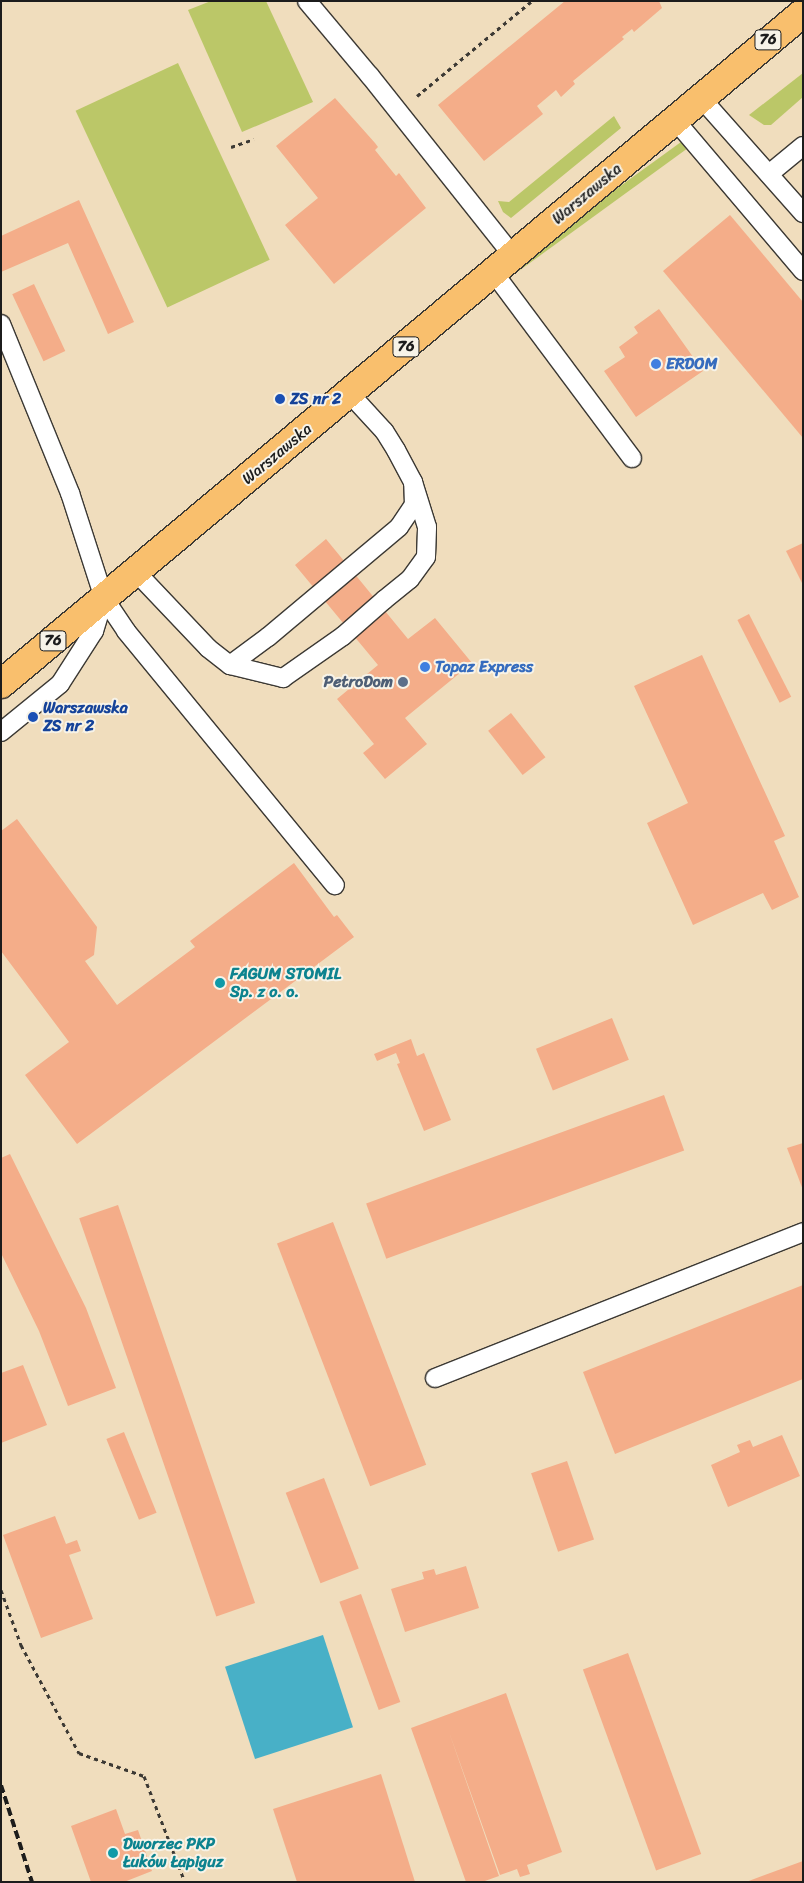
<!DOCTYPE html>
<html>
<head>
<meta charset="utf-8">
<style>
	body { margin:0 }
	#map { position:relative; width:804px; height:1883px; overflow:hidden; background:#f0ddbd; font-family:Sriracha,sans-serif }
	div>[style] { position:absolute }
	.green>* { inset:0; background:#bbc768; transform-origin:0 0 }
	.water>* { inset:0; background:#48b0c7; transform-origin:0 0 }
	.building>* { inset:0; background:#f4ad89; transform-origin:0 0 }
	.path>* { height:3px; margin-top:-1.5px; transform-origin:0; background:repeating-linear-gradient(90deg,#3c3934 0 4px,transparent 0 8px) }
	.roads { filter:drop-shadow(1px 0 #3c3934) drop-shadow(-1px 0 #3c3934) drop-shadow(0 1px #3c3934) drop-shadow(0 -1px #3c3934) }
	.lane>* { height:18px; margin:-9px; padding:0 9px; transform-origin:9px; border-radius:9px; background:#fff }
	.primary>* { height:28px; margin:-14px; padding:0 14px; transform-origin:14px; border-radius:14px; background:#f9bf6d }
	.rail>* { height:4px; margin-top:-2px; transform-origin:0; background:repeating-linear-gradient(90deg,#1c1c1c 0 8px,transparent 0 12px) }
	.dots>* { width:14px; height:14px; translate:-50% -50%; box-sizing:border-box; border:2px solid #f7f3e8; border-radius:50% }
	span { translate:-50% -50%; white-space:nowrap; text-align:center; line-height:1.15; -webkit-text-stroke:4px #f7f3e8; paint-order:stroke }
	.shield-label span { padding:1px 4px; background:#f7f3e8; border:1px solid; border-radius:4px; -webkit-text-stroke-width:0 }
	.shield-label { font-size:15px; color:#1c1c1c; font-weight:700 }
	.street-label { font-size:16px; color:#1c1c1c }
	.shop-label { font-size:16px; color:#366cbe; font-weight:700 }
	.left { translate:0 -50%; text-align:left }
	.transit-label { font-size:16px; color:#164399; font-weight:700 }
	.service-label { font-size:16px; color:#4e5e75; font-weight:700 }
	.right { translate:-100% -50%; text-align:right }
	.culture-label { font-size:16px; color:#0d838f; font-weight:700 }
	.frame { position:absolute; inset:0; border:2px solid #1c1c1c; pointer-events:none }
</style>
</head>
<body>
<div id="map">
	<div class="green">
		<i style="clip-path:polygon(211px 1px,266px 1px,313px 102px,242px 132px,188px 10px)"></i>
		<i style="left:178px;top:63px;width:217px;height:113px;rotate:65deg"></i>
		<i style="clip-path:polygon(803px 73px,803px 97px,771px 125px,764px 125px,749px 115px)"></i>
		<i style="clip-path:polygon(614px 116px,621px 128px,511px 218px,503px 212px,498px 201px,509px 202px)"></i>
		<i style="left:681px;top:142px;width:9px;height:207px;rotate:54deg"></i>
	</div>
	<div class="water">
		<i style="left:323px;top:1635px;width:97px;height:103px;rotate:72deg"></i>
	</div>
	<div class="building">
		<i style="clip-path:polygon(565px 1px,659px 1px,662px 8px,634px 32px,632px 29px,622px 37px,624px 39px,573px 81px,575px 84px,561px 97px,556px 90px,537px 106px,543px 114px,484px 161px,438px 105px)"></i>
		<i style="clip-path:polygon(335px 98px,375px 143px,378px 147px,375px 150px,396px 176px,399px 173px,426px 208px,334px 284px,285px 225px,318px 198px,276px 146px)"></i>
		<i style="clip-path:polygon(79px 200px,134px 322px,108px 334px,68px 243px,1px 272px,1px 236px)"></i>
		<i style="clip-path:polygon(730px 215px,803px 302px,803px 438px,663px 271px)"></i>
		<i style="left:34px;top:284px;width:74px;height:24px;rotate:65deg"></i>
		<i style="clip-path:polygon(659px 309px,703px 371px,636px 417px,604px 371px,625px 357px,619px 347px,638px 333px,634px 327px)"></i>
		<i style="clip-path:polygon(326px 539px,408px 639px,435px 618px,472px 663px,405px 718px,427px 744px,385px 779px,363px 753px,374px 744px,337px 699px,378px 665px,295px 565px)"></i>
		<i style="clip-path:polygon(803px 543px,803px 585px,786px 551px)"></i>
		<i style="left:749px;top:614px;width:93px;height:13px;rotate:63deg"></i>
		<i style="clip-path:polygon(702px 655px,785px 836px,774px 841px,799px 897px,772px 910px,763px 893px,693px 925px,647px 823px,688px 803px,634px 686px)"></i>
		<i style="left:511px;top:713px;width:56px;height:29px;rotate:52deg"></i>
		<i style="clip-path:polygon(17px 819px,97px 927px,94px 955px,85px 961px,117px 1005px,195px 947px,190px 941px,294px 863px,334px 917px,337px 915px,354px 937px,77px 1144px,25px 1075px,69px 1042px,1px 951px,1px 831px)"></i>
		<i style="left:612px;top:1018px;width:45px;height:82px;rotate:68deg"></i>
		<i style="clip-path:polygon(411px 1039px,417px 1056px,424px 1053px,451px 1120px,424px 1131px,397px 1064px,400px 1063px,396px 1053px,377px 1061px,374px 1054px)"></i>
		<i style="left:664px;top:1095px;width:59px;height:317px;rotate:70deg"></i>
		<i style="clip-path:polygon(803px 1143px,803px 1190px,787px 1148px)"></i>
		<i style="clip-path:polygon(10px 1154px,86px 1308px,116px 1388px,68px 1406px,39px 1331px,1px 1253px,1px 1158px)"></i>
		<i style="left:118px;top:1205px;width:421px;height:41px;rotate:71deg"></i>
		<i style="left:333px;top:1222px;width:260px;height:60px;rotate:69deg"></i>
		<i style="clip-path:polygon(803px 1285px,803px 1379px,615px 1454px,583px 1372px)"></i>
		<i style="clip-path:polygon(23px 1365px,47px 1425px,1px 1443px,1px 1373px)"></i>
		<i style="left:124px;top:1432px;width:87px;height:19px;rotate:68deg"></i>
		<i style="clip-path:polygon(782px 1435px,800px 1476px,728px 1507px,711px 1465px,740px 1452px,737px 1445px,750px 1440px,753px 1447px)"></i>
		<i style="left:567px;top:1461px;width:83px;height:38px;rotate:71deg"></i>
		<i style="left:324px;top:1478px;width:97px;height:41px;rotate:69deg"></i>
		<i style="clip-path:polygon(55px 1516px,66px 1544px,77px 1540px,81px 1551px,69px 1555px,93px 1619px,41px 1638px,3px 1535px)"></i>
		<i style="clip-path:polygon(466px 1566px,479px 1608px,405px 1632px,391px 1589px,424px 1579px,422px 1572px,434px 1569px,436px 1575px)"></i>
		<i style="left:361px;top:1594px;width:115px;height:23px;rotate:70deg"></i>
		<i style="left:628px;top:1653px;width:214px;height:48px;rotate:70deg"></i>
		<i style="clip-path:polygon(506px 1693px,562px 1852px,527px 1865px,530px 1874px,520px 1877px,517px 1869px,500px 1875px,449px 1732px,499px 1876px,482px 1882px,466px 1882px,411px 1728px)"></i>
		<i style="clip-path:polygon(381px 1774px,415px 1882px,297px 1882px,273px 1809px)"></i>
		<i style="clip-path:polygon(116px 1809px,125px 1834px,138px 1830px,152px 1871px,124px 1882px,91px 1882px,71px 1826px)"></i>
		<i style="clip-path:polygon(803px 1861px,803px 1882px,746px 1882px)"></i>
	</div>
	<div class="path">
		<i style="left:417px;top:96px;width:149px;rotate:-39.6deg"></i>
		<i style="left:231px;top:147px;width:24px;rotate:-19deg"></i>
		<i style="left:1px;top:1590px;width:59px;rotate:70deg"></i>
		<i style="left:21px;top:1645px;width:123px;rotate:61.8deg"></i>
		<i style="left:79px;top:1753px;width:69px;rotate:19.5deg"></i>
		<i style="left:144px;top:1776px;width:114px;rotate:68.9deg"></i>
	</div>
	<div class="roads">
		<div class="lane">
			<i style="left:307px;top:1px;width:98px;rotate:50deg"></i>
			<i style="left:370px;top:76px;width:230px;rotate:51.5deg"></i>
			<i style="left:701px;top:98px;width:154px;rotate:48.4deg"></i>
			<i style="left:675px;top:120px;width:198px;rotate:49.7deg"></i>
			<i style="left:769px;top:174px;width:44px;rotate:-39.5deg"></i>
			<i style="left:494px;top:273px;width:231px;rotate:53.3deg"></i>
			<i style="left:1px;top:324px;width:183px;rotate:67.8deg"></i>
			<i style="left:70px;top:493px;width:110px;rotate:72.1deg"></i>
			<i style="left:104px;top:598px;width:40px;rotate:56deg"></i>
			<i style="left:126px;top:631px;width:329px;rotate:50.6deg"></i>
			<i style="left:136px;top:572px;width:105px;rotate:46.5deg"></i>
			<i style="left:208px;top:648px;width:28px;rotate:38deg"></i>
			<i style="left:230px;top:665px;width:55px;rotate:13.8deg"></i>
			<i style="left:283px;top:678px;width:73px;rotate:-35deg"></i>
			<i style="left:343px;top:636px;width:55px;rotate:-41.3deg"></i>
			<i style="left:384px;top:600px;width:33px;rotate:-39deg"></i>
			<i style="left:410px;top:579px;width:27px;rotate:-54deg"></i>
			<i style="left:426px;top:557px;width:30px;rotate:-88deg"></i>
			<i style="left:427px;top:527px;width:47px;rotate:-107.3deg"></i>
			<i style="left:230px;top:665px;width:47px;rotate:-36.4deg"></i>
			<i style="left:268px;top:637px;width:171px;rotate:-40deg"></i>
			<i style="left:399px;top:527px;width:27px;rotate:-56deg"></i>
			<i style="left:414px;top:505px;width:23px;rotate:-92deg"></i>
			<i style="left:413px;top:482px;width:36px;rotate:-118deg"></i>
			<i style="left:396px;top:450px;width:22px;rotate:-122deg"></i>
			<i style="left:384px;top:431px;width:50px;rotate:-132.6deg"></i>
			<i style="left:1px;top:732px;width:76px;rotate:-39.1deg"></i>
			<i style="left:60px;top:684px;width:63px;rotate:-57.3deg"></i>
			<i style="left:94px;top:631px;width:34px;rotate:-73deg"></i>
			<i style="left:435px;top:1378px;width:396px;rotate:-21.6deg"></i>
		</div>
		<div class="primary">
			<i style="left:1px;top:684px;width:1046px;rotate:-39.92deg"></i>
		</div>
	</div>
	<div class="rail">
		<i style="left:1px;top:1785px;width:102px;rotate:72.3deg"></i>
	</div>
	<div class="dots">
		<i style="left:656px;top:364px;background:#3f7fe0"></i>
		<i style="left:280px;top:399px;background:#1a4fb4"></i>
		<i style="left:425px;top:667px;background:#3f7fe0"></i>
		<i style="left:403px;top:682px;background:#5c6f8a"></i>
		<i style="left:33px;top:717px;background:#1a4fb4"></i>
		<i style="left:220px;top:983px;background:#0f9aa8"></i>
		<i style="left:113px;top:1853px;background:#0f9aa8"></i>
	</div>
	<div class="shield-label">
		<span style="left:768px;top:40px">76</span>
		<span style="left:406px;top:347px">76</span>
		<span style="left:53px;top:641px">76</span>
	</div>
	<div class="street-label">
		<span style="left:587px;top:194px;rotate:-40deg">Warszawska</span>
		<span style="left:277px;top:454px;rotate:-40deg">Warszawska</span>
	</div>
	<div class="shop-label">
		<span class="left" style="left:666px;top:364px">ERDOM</span>
		<span class="left" style="left:435px;top:667px">Topaz Express</span>
	</div>
	<div class="transit-label">
		<span class="left" style="left:290px;top:399px">ZS nr 2</span>
		<span class="left" style="left:43px;top:717px">Warszawska<br>ZS nr 2</span>
	</div>
	<div class="service-label">
		<span class="right" style="left:393px;top:682px">PetroDom</span>
	</div>
	<div class="culture-label">
		<span class="left" style="left:230px;top:983px">FAGUM STOMIL<br>Sp. z o. o.</span>
		<span class="left" style="left:123px;top:1853px">Dworzec PKP<br>Łuków Łapiguz</span>
	</div>
	<div class="frame"></div>
</div>
</body>
</html>
